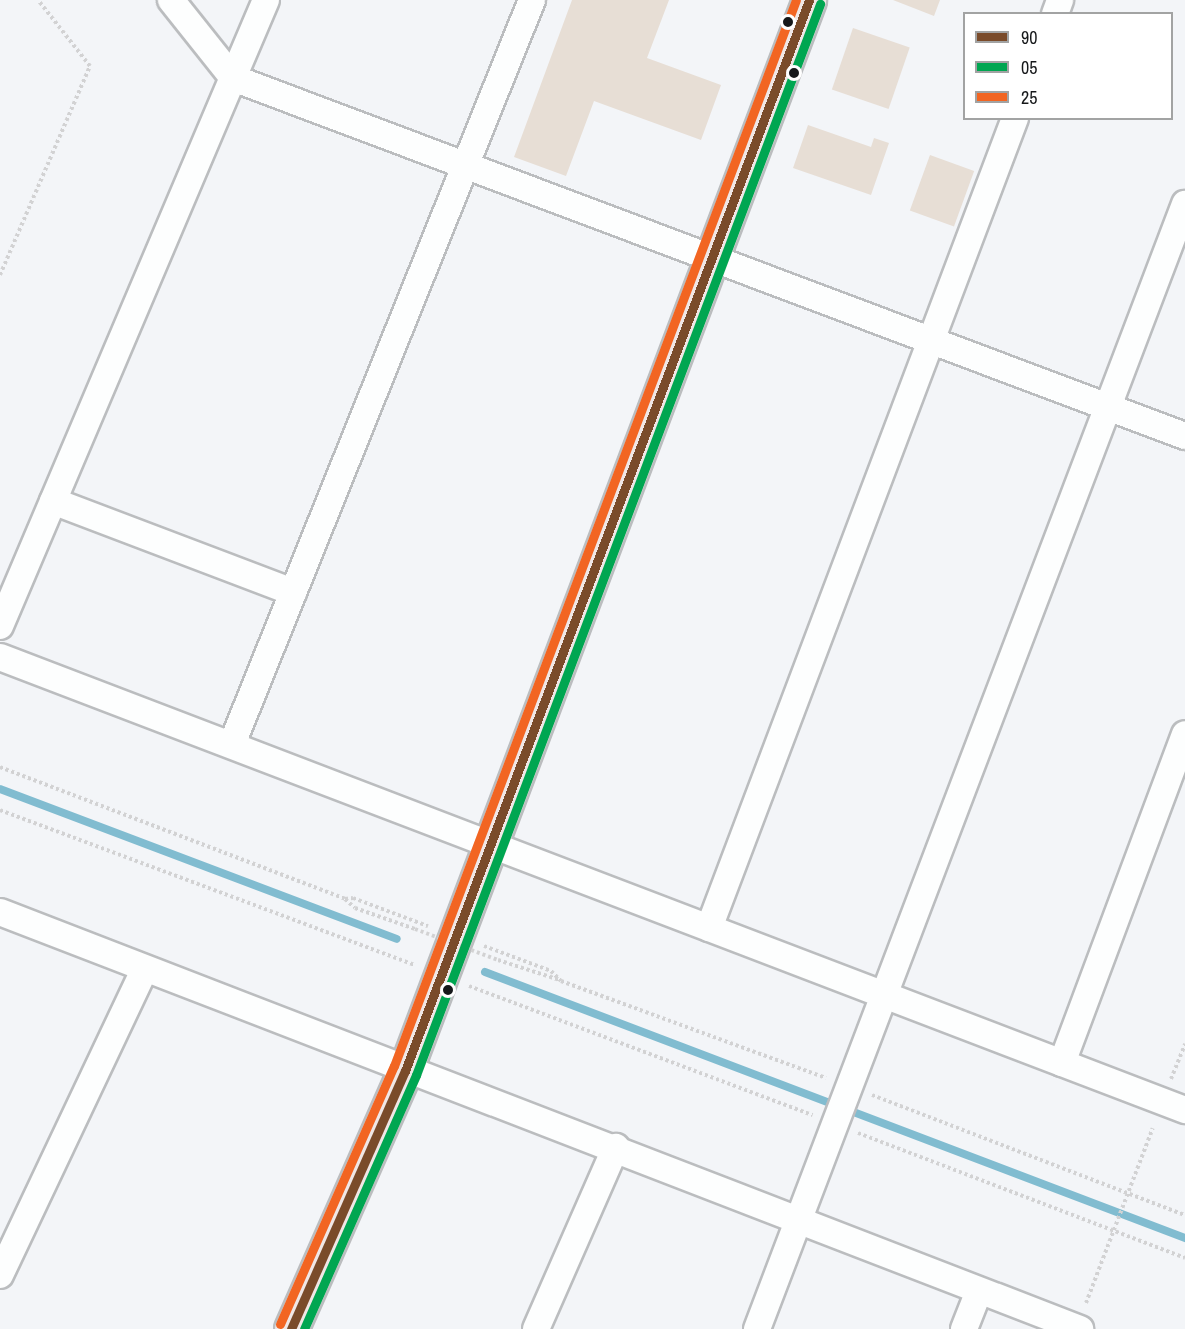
<!DOCTYPE html>
<html>
<head>
<meta charset="utf-8">
<style>
	body { margin:0 }
	#map { position:relative; width:1185px; height:1329px; overflow:hidden; background:#f3f5f8; font-family:"Archivo Narrow",sans-serif }
	div>[style] { position:absolute }
	.stream>* { height:8px; margin:-4px; padding:0 4px; transform-origin:4px; border-radius:4px; background:#81bcd0 }
	.building>* { inset:0; background:#e7ded5; transform-origin:0 0 }
	.path>* { height:4px; margin-top:-2px; transform-origin:0; background:repeating-linear-gradient(90deg,#d2d2d3 0 3px,transparent 0 6px) }
	.roads { filter:drop-shadow(2px 0 #bbbdbf) drop-shadow(-2px 0 #bbbdbf) drop-shadow(0 2px #bbbdbf) drop-shadow(0 -2px #bbbdbf) }
	.street>* { height:26px; margin:-13px; padding:0 13px; transform-origin:13px; border-radius:13px; background:#fdfefe }
	.primary>* { height:33px; margin:-16.5px; padding:0 16.5px; transform-origin:16.5px; border-radius:16.5px; background:#f0e7e6 }
	.path-bridge>* { height:4px; margin-top:-2px; transform-origin:0; background:repeating-linear-gradient(90deg,#d2d2d3 0 3px,transparent 0 6px) }
	.bus-1>* { height:9px; margin:-4.5px; padding:0 4.5px; transform-origin:4.5px; border-radius:4.5px; background:#7a4b2a }
	.bus-2>* { height:9px; margin:-4.5px; padding:0 4.5px; transform-origin:4.5px; border-radius:4.5px; background:#00a651 }
	.bus-3>* { height:9px; margin:-4.5px; padding:0 4.5px; transform-origin:4.5px; border-radius:4.5px; background:#f26522 }
	.dots>* { width:16px; height:16px; translate:-50% -50%; box-sizing:border-box; border:3px solid #fff; border-radius:50% }
	span { translate:-50% -50%; white-space:nowrap; text-align:center; line-height:1.15; -webkit-text-stroke:4.5px #fff; paint-order:stroke }
	.legend { position:absolute; left:963px; top:12px; width:210px; height:108px; box-sizing:border-box; background:#fff; border:2px solid #a2a3a3; margin:0; padding:8px 10px; list-style:none; font-size:18px; color:#16181a }
	.legend li { display:flex; align-items:center; gap:12px; height:30px }
	.legend b { width:30px; border:2px solid #a2a3a3 }
</style>
</head>
<body>
<div id="map">
	<div class="stream">
		<i style="left:0;top:789px;width:424px;rotate:20.7deg"></i>
		<i style="left:485px;top:972px;width:749px;rotate:20.81deg"></i>
	</div>
	<div class="building">
		<i style="clip-path:polygon(572px 0,669px 0,647px 58px,721px 85px,701px 140px,594px 101px,566px 176px,514px 157px)"></i>
		<i style="clip-path:polygon(893px 0,940px 0,934px 16px)"></i>
		<i style="left:853px;top:28px;width:60px;height:65px;rotate:19deg"></i>
		<i style="clip-path:polygon(808px 125px,871px 147px,874px 138px,889px 143px,871px 195px,793px 168px)"></i>
		<i style="left:930px;top:155px;width:47px;height:59px;rotate:20deg"></i>
	</div>
	<div class="path">
		<i style="left:0;top:275px;width:228px;rotate:-66.7deg"></i>
		<i style="left:90px;top:66px;width:84px;rotate:-128.2deg"></i>
		<i style="left:0;top:767px;width:369px;rotate:20.9deg"></i>
		<i style="left:345px;top:899px;width:8px;rotate:-7deg"></i>
		<i style="left:353px;top:898px;width:80px;rotate:20.5deg"></i>
		<i style="left:0;top:810px;width:443px;rotate:20.5deg"></i>
		<i style="left:345px;top:899px;width:13px;rotate:42deg"></i>
		<i style="left:355px;top:908px;width:64px;rotate:19.3deg"></i>
		<i style="left:484px;top:946px;width:72px;rotate:20.5deg"></i>
		<i style="left:551px;top:971px;width:14px;rotate:45deg"></i>
		<i style="left:561px;top:981px;width:282px;rotate:20.1deg"></i>
		<i style="left:498px;top:960px;width:65px;rotate:17.9deg"></i>
		<i style="left:469px;top:986px;width:367px;rotate:20.6deg"></i>
		<i style="left:1171px;top:1079px;width:38px;rotate:-68deg"></i>
		<i style="left:872px;top:1095px;width:335px;rotate:21deg"></i>
		<i style="left:858px;top:1133px;width:350px;rotate:20.9deg"></i>
		<i style="left:1086px;top:1303px;width:187px;rotate:-69.1deg"></i>
	</div>
	<div class="roads">
		<div class="street">
			<i style="left:171px;top:0;width:100px;rotate:51.5deg"></i>
			<i style="left:233px;top:78px;width:1017px;rotate:20.61deg"></i>
			<i style="left:1055px;top:14px;width:15px;rotate:-70deg"></i>
			<i style="left:53px;top:501px;width:257px;rotate:20.8deg"></i>
			<i style="left:0;top:626px;width:680px;rotate:-66.98deg"></i>
			<i style="left:0;top:657px;width:1269px;rotate:20.92deg"></i>
			<i style="left:232px;top:744px;width:802px;rotate:-68.04deg"></i>
			<i style="left:0;top:912px;width:1158px;rotate:21.11deg"></i>
			<i style="left:709px;top:928px;width:866px;rotate:-69.3deg"></i>
			<i style="left:1062px;top:1063px;width:351px;rotate:-69.5deg"></i>
			<i style="left:0;top:1275px;width:337px;rotate:-64.7deg"></i>
			<i style="left:536px;top:1329px;width:199px;rotate:-66.3deg"></i>
			<i style="left:757px;top:1329px;width:1204px;rotate:-69.17deg"></i>
			<i style="left:964px;top:1329px;width:41px;rotate:-68.5deg"></i>
		</div>
		<div class="primary">
			<i style="left:291px;top:1329px;width:282px;rotate:-66.2deg"></i>
			<i style="left:405px;top:1071px;width:1145px;rotate:-69.33deg"></i>
		</div>
	</div>
	<div class="path-bridge">
		<i style="left:415px;top:929px;width:89px;rotate:20.5deg"></i>
	</div>
	<div class="bus-1">
		<i style="left:291px;top:1329px;width:282px;rotate:-66.2deg"></i>
		<i style="left:405px;top:1071px;width:1145px;rotate:-69.33deg"></i>
	</div>
	<div class="bus-2">
		<i style="left:304px;top:1329px;width:278px;rotate:-66.2deg"></i>
		<i style="left:416px;top:1075px;width:1145px;rotate:-69.33deg"></i>
	</div>
	<div class="bus-3">
		<i style="left:280px;top:1324px;width:282px;rotate:-66.2deg"></i>
		<i style="left:394px;top:1066px;width:1139px;rotate:-69.34deg"></i>
	</div>
	<div class="dots">
		<i style="left:788px;top:22px;background:#16181a"></i>
		<i style="left:794px;top:73px;background:#16181a"></i>
		<i style="left:448px;top:990px;background:#16181a"></i>
	</div>
	<ul class="legend">
	<li><b style="height:8px;background:#7a4b2a"></b>90</li>
	<li><b style="height:8px;background:#00a651"></b>05</li>
	<li><b style="height:8px;background:#f26522"></b>25</li>
	</ul>
</div>
</body>
</html>
